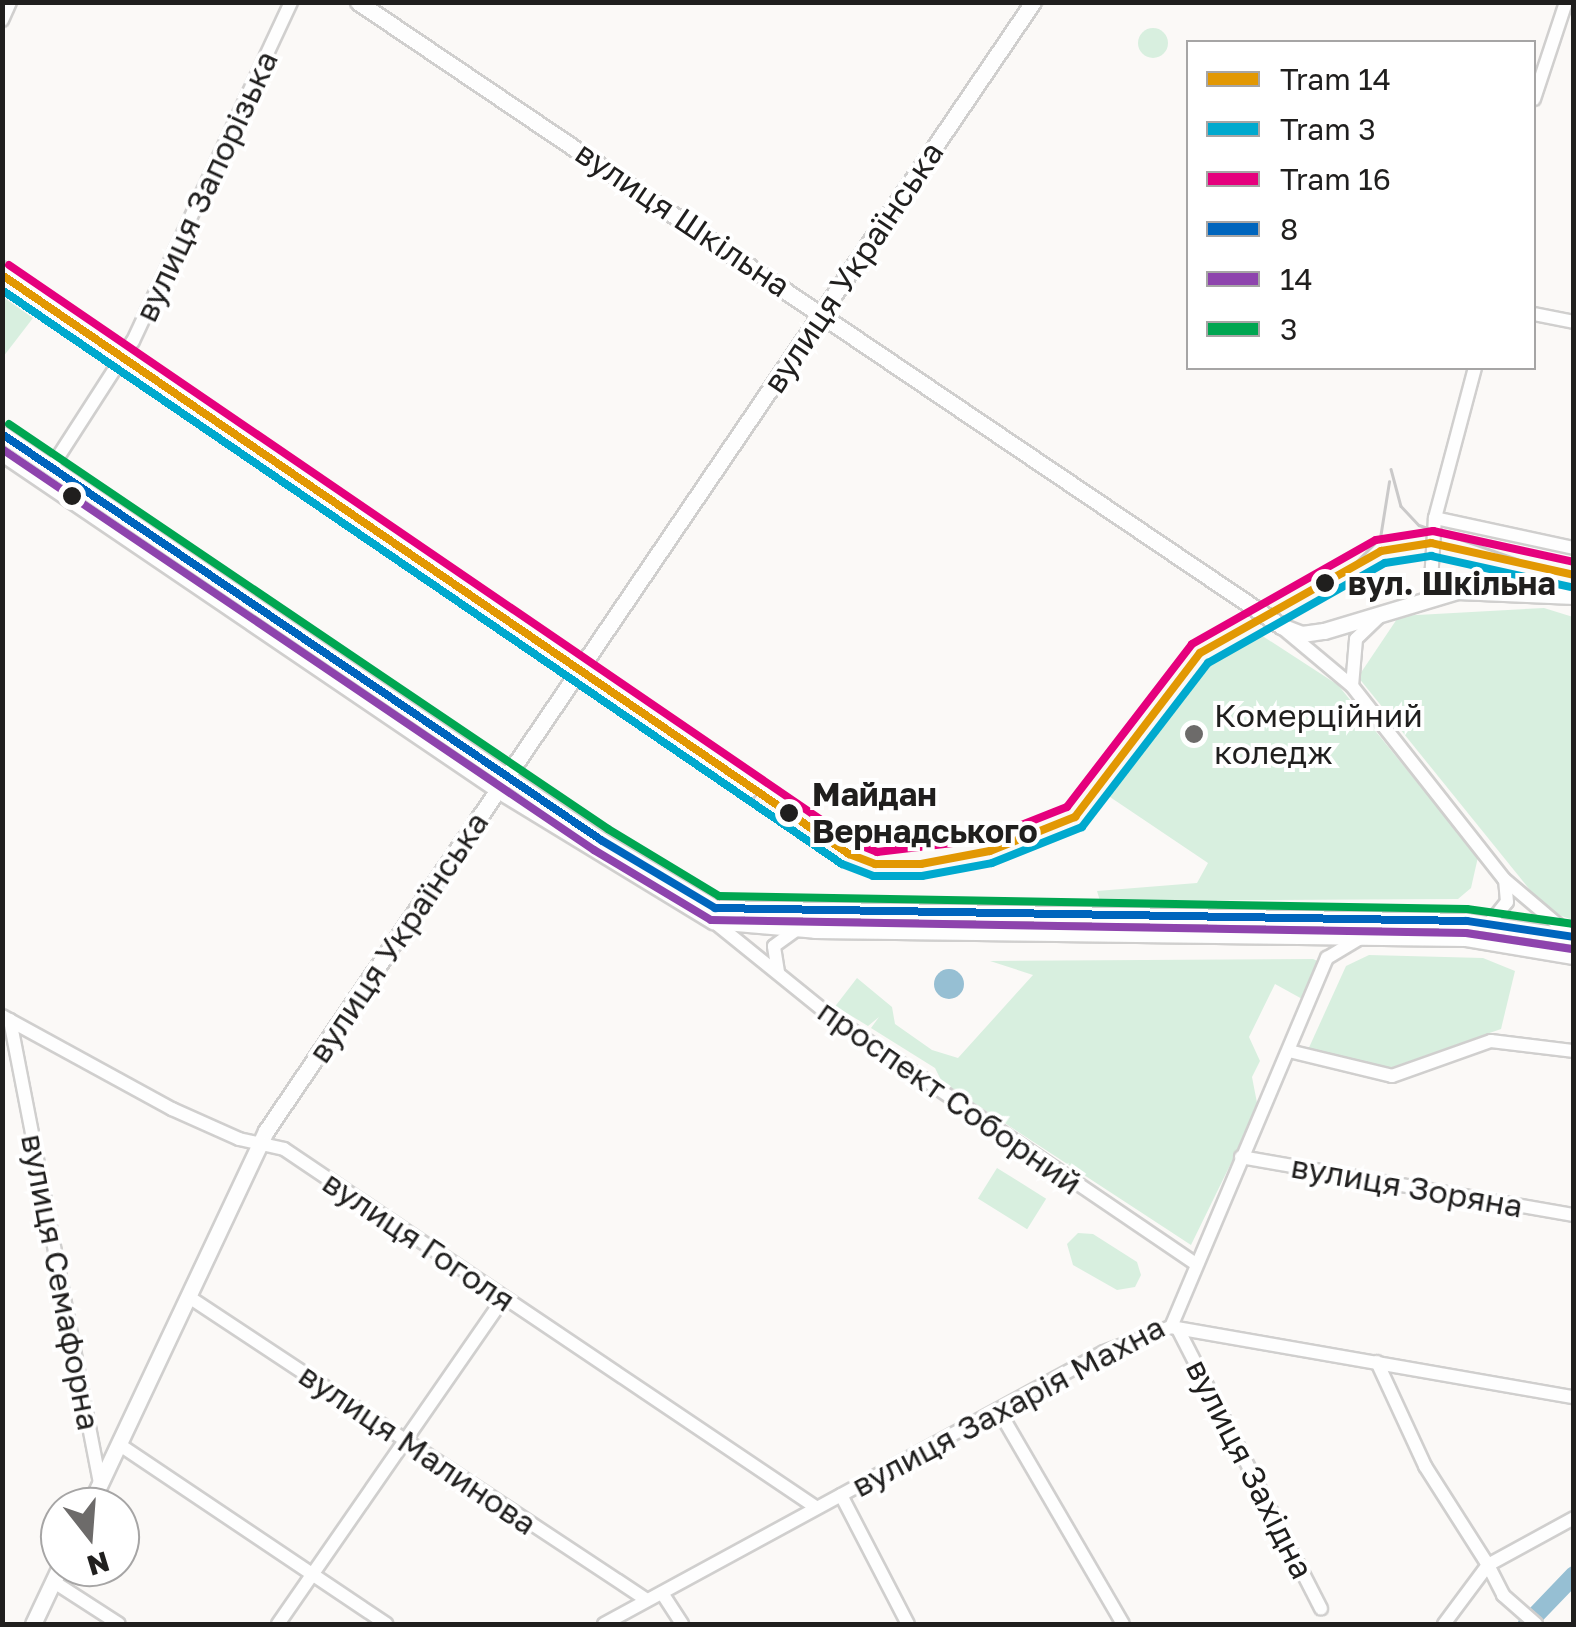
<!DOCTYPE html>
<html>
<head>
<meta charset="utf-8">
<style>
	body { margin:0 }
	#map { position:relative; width:1576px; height:1627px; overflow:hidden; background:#fbf9f7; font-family:"Golos Text",sans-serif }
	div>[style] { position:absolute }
	.green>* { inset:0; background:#d8efdf; transform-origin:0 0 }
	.round { border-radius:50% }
	.water>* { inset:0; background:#96bfd3 }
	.river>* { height:18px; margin:-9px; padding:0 9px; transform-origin:9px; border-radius:9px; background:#96bfd3 }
	.roads { filter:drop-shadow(2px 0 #d0cfce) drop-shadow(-2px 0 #d0cfce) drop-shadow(0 2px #d0cfce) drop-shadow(0 -2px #d0cfce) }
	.minor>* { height:12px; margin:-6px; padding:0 6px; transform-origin:6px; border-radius:6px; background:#fefefe }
	.major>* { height:15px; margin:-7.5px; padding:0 7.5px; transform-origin:7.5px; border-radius:7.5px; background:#fefefe }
	.tram>* { height:2.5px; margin:-1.25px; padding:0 1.25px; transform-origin:1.25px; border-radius:1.25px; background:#cac9c9 }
	.bus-1>* { height:8px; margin:-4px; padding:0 4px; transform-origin:4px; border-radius:4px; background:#0065bd }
	.bus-2>* { height:8px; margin:-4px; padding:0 4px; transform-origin:4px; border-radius:4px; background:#8e44ad }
	.bus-3>* { height:8px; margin:-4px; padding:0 4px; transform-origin:4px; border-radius:4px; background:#00a651 }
	.tram-1>* { height:8px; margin:-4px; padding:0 4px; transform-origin:4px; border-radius:4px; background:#e29803 }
	.tram-2>* { height:8px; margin:-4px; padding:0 4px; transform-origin:4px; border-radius:4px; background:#00a9ce }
	.tram-3>* { height:8px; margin:-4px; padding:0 4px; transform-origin:4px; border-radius:4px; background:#e5007d }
	.dots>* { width:28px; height:28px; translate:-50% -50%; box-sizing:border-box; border:5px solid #fff; border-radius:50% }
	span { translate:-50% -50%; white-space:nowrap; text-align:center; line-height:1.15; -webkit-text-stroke:8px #fff; paint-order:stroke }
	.street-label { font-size:32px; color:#201f1e }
	.stop-label { font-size:32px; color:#201f1e; font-weight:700 }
	.left { translate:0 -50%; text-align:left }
	.poi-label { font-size:32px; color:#201f1e }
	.frame { position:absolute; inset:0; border:5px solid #201f1e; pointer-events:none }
	.legend { position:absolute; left:1186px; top:40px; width:350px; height:330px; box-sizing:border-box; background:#fff; border:2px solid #a6a5a5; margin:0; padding:12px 18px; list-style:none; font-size:30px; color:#201f1e }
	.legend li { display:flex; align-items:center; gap:20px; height:50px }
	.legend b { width:50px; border:2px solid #a6a5a5 }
	.north { position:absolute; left:40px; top:1487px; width:100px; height:100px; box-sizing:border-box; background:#fff; border:2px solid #a6a5a5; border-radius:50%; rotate:163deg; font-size:28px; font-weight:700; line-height:40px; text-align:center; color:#201f1e }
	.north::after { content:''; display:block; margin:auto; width:35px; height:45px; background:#6d6b6a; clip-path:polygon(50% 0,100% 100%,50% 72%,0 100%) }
</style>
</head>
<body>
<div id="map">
	<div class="green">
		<i class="round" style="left:1138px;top:28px;width:30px;height:30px"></i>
		<i style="clip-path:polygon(3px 297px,33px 318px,3px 357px)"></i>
		<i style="clip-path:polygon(1544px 608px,1573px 617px,1573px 920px,1547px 911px,1358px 677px,1399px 616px)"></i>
		<i style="clip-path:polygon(1261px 635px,1338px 685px,1478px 857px,1471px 888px,1458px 899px,1100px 901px,1097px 891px,1197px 883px,1208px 863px,1107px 795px,1206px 665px)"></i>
		<i style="clip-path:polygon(1369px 955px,1483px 958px,1515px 971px,1501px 1029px,1390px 1068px,1307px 1052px,1346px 966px)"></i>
		<i style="clip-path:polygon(1313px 959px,1320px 962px,1304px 1000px,1275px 984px,1249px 1037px,1260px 1061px,1252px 1077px,1258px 1108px,1191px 1245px,942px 1082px,935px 1068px,871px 1028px,879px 1017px,868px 1026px,840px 1009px,830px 1013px,857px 978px,892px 1007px,895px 1024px,932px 1050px,958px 1058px,1033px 975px,990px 961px)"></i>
		<i style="left:997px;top:1168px;width:58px;height:36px;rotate:32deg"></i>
		<i style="clip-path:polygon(1078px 1233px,1093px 1234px,1137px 1262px,1141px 1275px,1135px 1287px,1117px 1290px,1073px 1265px,1067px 1244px)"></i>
	</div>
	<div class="water">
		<i class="round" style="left:934px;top:969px;width:30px;height:30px"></i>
	</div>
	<div class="river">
		<i style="left:1527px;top:1624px;width:68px;rotate:-46.2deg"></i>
	</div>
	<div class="roads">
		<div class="minor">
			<i style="left:2px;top:20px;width:20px;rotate:-66deg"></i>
			<i style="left:1534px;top:99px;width:102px;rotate:-71.7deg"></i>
			<i style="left:2px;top:268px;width:947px;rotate:34.33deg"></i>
			<i style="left:2px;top:281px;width:905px;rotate:34.37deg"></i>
			<i style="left:749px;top:792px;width:11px;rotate:-52deg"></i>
			<i style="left:1534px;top:314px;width:41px;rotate:11.3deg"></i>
			<i style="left:51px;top:468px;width:151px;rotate:-57.2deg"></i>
			<i style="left:133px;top:341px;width:374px;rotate:-65deg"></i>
			<i style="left:1435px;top:518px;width:142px;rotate:12.2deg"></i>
			<i style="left:1430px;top:597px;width:79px;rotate:-86.4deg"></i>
			<i style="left:1435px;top:518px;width:155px;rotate:-75.1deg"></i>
			<i style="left:1285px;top:630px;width:87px;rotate:39.9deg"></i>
			<i style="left:1352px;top:686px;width:246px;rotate:51.8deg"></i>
			<i style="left:1504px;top:879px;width:87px;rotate:40.3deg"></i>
			<i style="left:1352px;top:686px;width:47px;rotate:-85.1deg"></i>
			<i style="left:1356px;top:639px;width:35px;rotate:-44deg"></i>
			<i style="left:713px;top:921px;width:148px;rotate:39deg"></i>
			<i style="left:828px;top:1014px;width:443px;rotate:34.2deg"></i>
			<i style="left:1489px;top:924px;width:28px;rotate:-51deg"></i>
			<i style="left:1507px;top:902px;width:21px;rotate:-95deg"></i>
			<i style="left:778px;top:972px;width:26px;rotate:-99deg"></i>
			<i style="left:774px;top:946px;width:27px;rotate:-36deg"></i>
			<i style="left:2px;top:1016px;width:194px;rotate:28.7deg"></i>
			<i style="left:172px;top:1109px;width:73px;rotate:24.1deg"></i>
			<i style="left:239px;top:1139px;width:46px;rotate:12.5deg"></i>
			<i style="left:284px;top:1149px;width:639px;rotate:33.96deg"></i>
			<i style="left:10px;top:1020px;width:474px;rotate:79deg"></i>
			<i style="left:1289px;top:1051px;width:106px;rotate:13.6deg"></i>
			<i style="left:1392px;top:1076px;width:105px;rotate:-19.5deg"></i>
			<i style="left:1491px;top:1041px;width:84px;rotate:6.9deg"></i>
			<i style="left:1241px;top:1157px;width:338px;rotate:9.9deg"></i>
			<i style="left:189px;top:1297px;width:549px;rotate:33.49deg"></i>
			<i style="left:1171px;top:1327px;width:409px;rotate:9.9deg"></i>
			<i style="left:1178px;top:1329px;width:314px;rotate:62.9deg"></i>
			<i style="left:1377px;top:1362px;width:115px;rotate:65.2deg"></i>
			<i style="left:1425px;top:1466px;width:117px;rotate:57.5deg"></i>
			<i style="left:1488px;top:1565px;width:98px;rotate:-28.7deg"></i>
			<i style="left:999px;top:1411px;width:246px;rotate:59.8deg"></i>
			<i style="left:120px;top:1445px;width:321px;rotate:33.9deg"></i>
			<i style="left:841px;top:1495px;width:145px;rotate:62.6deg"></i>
			<i style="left:54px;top:1582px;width:77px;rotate:32.9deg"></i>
			<i style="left:662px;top:1593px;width:37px;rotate:57deg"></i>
			<i style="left:278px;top:1624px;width:395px;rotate:-55.3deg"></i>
			<i style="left:604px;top:1624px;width:569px;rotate:-28.55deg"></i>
			<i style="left:1104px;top:1352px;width:72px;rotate:-20.5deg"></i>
			<i style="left:1171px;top:1327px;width:401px;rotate:-67.1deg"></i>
			<i style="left:1327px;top:958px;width:39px;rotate:-31deg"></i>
			<i style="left:1444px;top:1624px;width:74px;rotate:-53.3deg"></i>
			<i style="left:1488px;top:1565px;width:34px;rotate:63deg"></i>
			<i style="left:1503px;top:1595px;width:44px;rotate:41.3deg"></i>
		</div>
		<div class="major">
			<i style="left:358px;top:2px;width:1114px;rotate:34.06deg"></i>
			<i style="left:1281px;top:626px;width:22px;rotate:21deg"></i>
			<i style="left:1302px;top:634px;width:22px;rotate:-8deg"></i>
			<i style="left:1324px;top:631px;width:139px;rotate:-16.7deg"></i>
			<i style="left:1457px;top:591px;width:117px;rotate:2.4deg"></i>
			<i style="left:2px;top:434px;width:724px;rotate:34.13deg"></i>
			<i style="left:601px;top:840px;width:133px;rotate:30.8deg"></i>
			<i style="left:715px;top:908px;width:752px;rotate:0.99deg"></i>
			<i style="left:1467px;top:921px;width:108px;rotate:8.5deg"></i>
			<i style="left:2px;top:453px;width:600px;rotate:34.19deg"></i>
			<i style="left:498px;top:790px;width:252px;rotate:31.4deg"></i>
			<i style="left:713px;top:921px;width:102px;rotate:5deg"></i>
			<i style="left:815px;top:930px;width:651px;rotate:0.7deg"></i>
			<i style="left:1466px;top:938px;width:109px;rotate:9.5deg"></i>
			<i style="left:89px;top:1507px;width:416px;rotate:-64.8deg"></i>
			<i style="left:266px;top:1131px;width:1365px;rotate:-55.81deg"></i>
			<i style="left:33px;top:1624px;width:63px;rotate:-64.7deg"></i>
		</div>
	</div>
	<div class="tram">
		<i style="left:1391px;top:469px;width:38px;rotate:75deg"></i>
		<i style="left:1401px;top:506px;width:26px;rotate:47deg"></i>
		<i style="left:1419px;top:525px;width:104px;rotate:19.1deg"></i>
		<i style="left:1343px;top:575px;width:52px;rotate:-45deg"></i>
		<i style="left:1380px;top:538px;width:57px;rotate:-80.9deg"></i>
	</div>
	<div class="bus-1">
		<i style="left:2px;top:434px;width:724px;rotate:34.13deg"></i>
		<i style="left:601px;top:840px;width:133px;rotate:30.8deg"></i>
		<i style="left:715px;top:908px;width:752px;rotate:0.99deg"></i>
		<i style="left:1467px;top:921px;width:108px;rotate:8.5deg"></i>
	</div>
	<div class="bus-2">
		<i style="left:2px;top:449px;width:715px;rotate:34.11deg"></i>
		<i style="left:594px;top:850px;width:136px;rotate:30.9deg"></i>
		<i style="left:711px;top:920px;width:755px;rotate:0.99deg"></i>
		<i style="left:1466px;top:933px;width:107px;rotate:8.6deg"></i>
	</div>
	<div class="bus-3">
		<i style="left:9px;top:424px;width:723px;rotate:34.06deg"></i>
		<i style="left:608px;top:829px;width:130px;rotate:31.1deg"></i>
		<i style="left:719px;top:896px;width:748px;rotate:1deg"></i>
		<i style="left:1467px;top:909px;width:108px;rotate:8deg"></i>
	</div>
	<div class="tram-1">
		<i style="left:2px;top:275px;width:1026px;rotate:34.36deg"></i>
		<i style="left:849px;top:854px;width:28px;rotate:21deg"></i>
		<i style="left:875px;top:864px;width:46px"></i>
		<i style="left:921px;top:864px;width:70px;rotate:-10.7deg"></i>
		<i style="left:990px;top:851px;width:92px;rotate:-21.8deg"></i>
		<i style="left:1075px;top:817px;width:206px;rotate:-52.7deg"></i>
		<i style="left:1200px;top:653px;width:208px;rotate:-29.4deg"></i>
		<i style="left:1381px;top:551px;width:51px;rotate:-9.1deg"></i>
		<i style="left:1431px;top:543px;width:147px;rotate:12.6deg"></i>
	</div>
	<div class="tram-2">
		<i style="left:2px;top:290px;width:1017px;rotate:34.35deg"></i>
		<i style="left:842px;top:864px;width:33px;rotate:21deg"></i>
		<i style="left:873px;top:876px;width:49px"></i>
		<i style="left:922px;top:876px;width:71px;rotate:-10.5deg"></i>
		<i style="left:992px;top:863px;width:97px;rotate:-21.8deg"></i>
		<i style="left:1082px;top:827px;width:207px;rotate:-52.5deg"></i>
		<i style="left:1208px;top:663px;width:203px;rotate:-29.5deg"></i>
		<i style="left:1385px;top:563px;width:47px;rotate:-8.7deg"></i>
		<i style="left:1431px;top:556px;width:143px;rotate:12.5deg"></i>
	</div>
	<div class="tram-3">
		<i style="left:9px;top:265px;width:1025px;rotate:34.34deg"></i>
		<i style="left:855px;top:843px;width:24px;rotate:22deg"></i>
		<i style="left:877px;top:852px;width:110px;rotate:-6.8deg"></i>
		<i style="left:986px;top:839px;width:87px;rotate:-21.6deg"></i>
		<i style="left:1067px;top:807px;width:205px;rotate:-52.5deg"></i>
		<i style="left:1192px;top:644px;width:211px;rotate:-29.5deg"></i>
		<i style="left:1376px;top:540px;width:58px;rotate:-9deg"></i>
		<i style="left:1433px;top:531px;width:144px;rotate:12.4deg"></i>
	</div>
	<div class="dots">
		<i style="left:72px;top:496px;background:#201f1e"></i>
		<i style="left:1325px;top:583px;background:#201f1e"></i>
		<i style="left:1194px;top:734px;background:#6d6b6a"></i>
		<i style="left:789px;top:813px;background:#201f1e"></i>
	</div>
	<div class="street-label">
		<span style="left:206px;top:186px;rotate:-65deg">вулиця Запорізька</span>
		<span style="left:683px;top:219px;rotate:34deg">вулиця Шкільна</span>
		<span style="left:853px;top:267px;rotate:-56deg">вулиця Українська</span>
		<span style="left:398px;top:937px;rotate:-56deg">вулиця Українська</span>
		<span style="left:950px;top:1097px;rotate:35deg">проспект Соборний</span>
		<span style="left:1407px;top:1186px;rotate:10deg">вулиця Зоряна</span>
		<span style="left:419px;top:1241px;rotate:34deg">вулиця Гоголя</span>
		<span style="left:61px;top:1282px;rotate:79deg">вулиця Семафорна</span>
		<span style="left:1008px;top:1406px;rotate:-28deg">вулиця Захарія Махна</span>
		<span style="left:418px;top:1449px;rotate:34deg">вулиця Малинова</span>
		<span style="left:1250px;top:1469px;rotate:63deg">вулиця Західна</span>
	</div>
	<div class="stop-label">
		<span class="left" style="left:1348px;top:583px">вул. Шкільна</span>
		<span class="left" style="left:812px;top:813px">Майдан<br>Вернадського</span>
	</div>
	<div class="poi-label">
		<span class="left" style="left:1214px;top:734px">Комерційний<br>коледж</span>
	</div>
	<div class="frame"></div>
	<ul class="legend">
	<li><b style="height:12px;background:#e29803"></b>Tram 14</li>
	<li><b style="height:12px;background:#00a9ce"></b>Tram 3</li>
	<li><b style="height:12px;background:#e5007d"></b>Tram 16</li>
	<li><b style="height:12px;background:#0065bd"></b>8</li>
	<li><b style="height:12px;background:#8e44ad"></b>14</li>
	<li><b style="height:12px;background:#00a651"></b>3</li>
	</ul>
	<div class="north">N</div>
</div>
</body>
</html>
